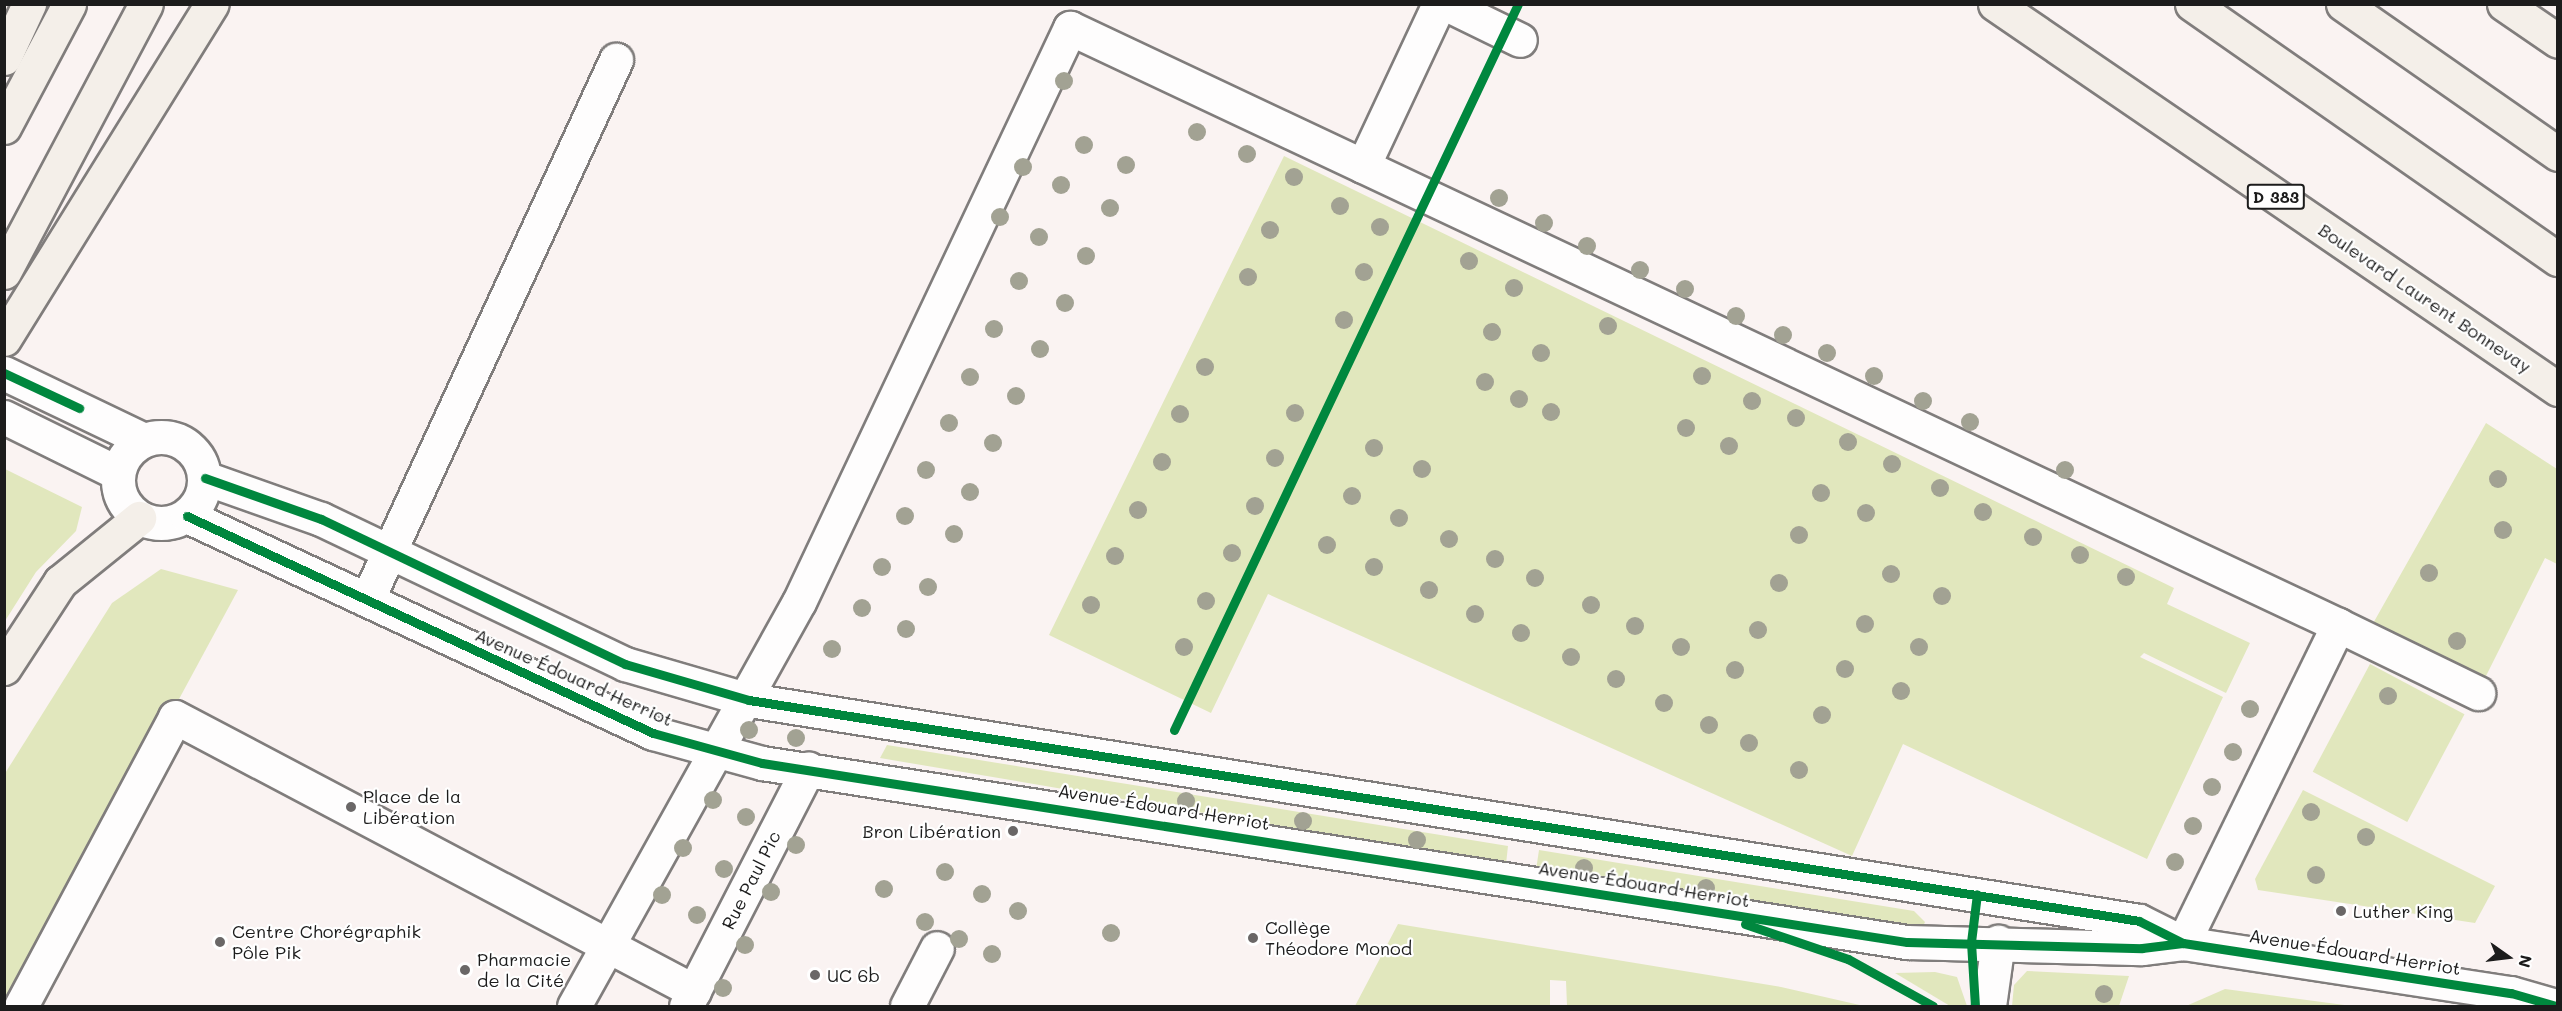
<!DOCTYPE html>
<html>
<head>
<meta charset="utf-8">
<style>
	body { margin:0 }
	#map { position:relative; width:2562px; height:1011px; overflow:hidden; background:#faf3f2; font-family:Mali,sans-serif }
	div>[style] { position:absolute }
	.green>* { inset:0; background:#e1e7bd; transform-origin:0 0 }
	.roads { filter:drop-shadow(2px 0 #807d7c) drop-shadow(-2px 0 #807d7c) drop-shadow(0 2px #807d7c) drop-shadow(0 -2px #807d7c) }
	.minor>* { height:33px; margin:-16.5px; padding:0 16.5px; transform-origin:16.5px; border-radius:16.5px; background:#fefdfd }
	.minor>.ring { margin:-16.5px; padding:0; box-sizing:content-box; background:none; border:33px solid #fefdfd; border-radius:50% }
	.highway>* { height:33px; margin:-16.5px; padding:0 16.5px; transform-origin:16.5px; border-radius:16.5px; background:#f4efe9 }
	.cycleway>* { height:9px; margin:-4.5px; padding:0 4.5px; transform-origin:4.5px; border-radius:4.5px; background:#00873e }
	.trees>* { width:18px; height:18px; margin:-9px; border-radius:50%; background:#a2a293 }
	.dots>* { width:16px; height:16px; translate:-50% -50%; box-sizing:border-box; border:3px solid #fff; border-radius:50% }
	span { translate:-50% -50%; white-space:nowrap; text-align:center; line-height:1.15; -webkit-text-stroke:4.5px #fff; paint-order:stroke }
	.shield-label span { padding:2px 4px; background:#fff; border:2px solid; border-radius:4px; -webkit-text-stroke-width:0 }
	.shield-label { font-size:16px; color:#1c1c1c; font-weight:700 }
	.street-label { font-size:18px; color:#1c1c1c }
	.poi-label { font-size:18px; color:#1c1c1c }
	.left { translate:0 -50%; text-align:left }
	.right { translate:-100% -50%; text-align:right }
	.frame { position:absolute; inset:0; border:6px solid #1c1c1c; pointer-events:none }
	.north { position:absolute; left:2478px; top:927px; width:60px; height:60px; -webkit-text-stroke:4px #fff; paint-order:stroke; rotate:104deg; font-size:16px; font-weight:700; line-height:24px; text-align:center; color:#1c1c1c }
	.north::after { content:''; display:block; margin:auto; width:21px; height:27px; background:#1c1c1c; clip-path:polygon(50% 0,100% 100%,50% 72%,0 100%) }
</style>
</head>
<body>
<div id="map">
	<div class="green">
		<i style="clip-path:polygon(1284px 156px,2174px 588px,2167px 604px,2250px 643px,2226px 693px,2144px 653px,2140px 657px,2223px 697px,2147px 859px,1903px 744px,1852px 856px,1268px 594px,1211px 713px,1049px 635px)"></i>
		<i style="clip-path:polygon(2486px 423px,2557px 469px,2557px 564px,2545px 558px,2482px 684px,2371px 627px)"></i>
		<i style="clip-path:polygon(5px 469px,82px 507px,76px 531px,36px 572px,5px 621px)"></i>
		<i style="clip-path:polygon(161px 569px,238px 590px,13px 1006px,4px 1006px,4px 775px,112px 603px)"></i>
		<i style="left:2370px;top:664px;width:107px;height:122px;rotate:28deg"></i>
		<i style="clip-path:polygon(887px 745px,1508px 846px,1506px 864px,880px 758px)"></i>
		<i style="clip-path:polygon(2303px 790px,2495px 886px,2475px 923px,2258px 890px,2255px 879px)"></i>
		<i style="clip-path:polygon(1539px 850px,1914px 911px,1925px 922px,1922px 929px,1536px 870px)"></i>
		<i style="clip-path:polygon(1398px 924px,1781px 987px,1864px 1006px,1567px 1006px,1566px 981px,1550px 980px,1550px 1006px,1355px 1006px)"></i>
		<i style="clip-path:polygon(2027px 971px,2129px 976px,2119px 1006px,2012px 1006px,2014px 985px)"></i>
		<i style="clip-path:polygon(1935px 972px,1957px 977px,1967px 1006px,1950px 1006px,1895px 973px)"></i>
		<i style="clip-path:polygon(2225px 989px,2352px 1006px,2186px 1006px)"></i>
	</div>
	<div class="roads">
		<div class="minor">
			<i style="left:1446px;top:4px;width:82px;rotate:25.9deg"></i>
			<i style="left:1363px;top:166px;width:179px;rotate:-64.9deg"></i>
			<i style="left:4px;top:373px;width:155px;rotate:25.6deg"></i>
			<i style="left:4px;top:417px;width:127px;rotate:26.2deg"></i>
			<i class="ring" style="left:118px;top:437px;width:53px;height:53px"></i>
			<i style="left:205px;top:478px;width:123px;rotate:19.5deg"></i>
			<i style="left:321px;top:519px;width:337px;rotate:25.5deg"></i>
			<i style="left:625px;top:664px;width:129px;rotate:16.2deg"></i>
			<i style="left:749px;top:700px;width:1407px;rotate:9.03deg"></i>
			<i style="left:2139px;top:921px;width:49px;rotate:26.6deg"></i>
			<i style="left:187px;top:516px;width:514px;rotate:24.97deg"></i>
			<i style="left:653px;top:733px;width:113px;rotate:15.4deg"></i>
			<i style="left:762px;top:763px;width:1159px;rotate:8.89deg"></i>
			<i style="left:1907px;top:942px;width:235px;rotate:1.5deg"></i>
			<i style="left:2142px;top:948px;width:41px;rotate:-7deg"></i>
			<i style="left:2183px;top:943px;width:332px;rotate:8.7deg"></i>
			<i style="left:2511px;top:993px;width:47px;rotate:16.1deg"></i>
			<i style="left:367px;top:600px;width:595px;rotate:-65.25deg"></i>
			<i style="left:2183px;top:943px;width:354px;rotate:-64deg"></i>
			<i style="left:2338px;top:625px;width:156px;rotate:25.9deg"></i>
			<i style="left:21px;top:1006px;width:327px;rotate:-61.9deg"></i>
			<i style="left:175px;top:717px;width:587px;rotate:27.83deg"></i>
			<i style="left:574px;top:1006px;width:462px;rotate:-60.9deg"></i>
			<i style="left:799px;top:602px;width:635px;rotate:-64.73deg"></i>
			<i style="left:1070px;top:28px;width:1402px;rotate:25.21deg"></i>
			<i style="left:686px;top:1006px;width:267px;rotate:-62.8deg"></i>
			<i style="left:907px;top:1006px;width:65px;rotate:-62.7deg"></i>
			<i style="left:1989px;top:1006px;width:65px;rotate:-82deg"></i>
		</div>
		<div class="highway">
			<i style="left:1995px;top:4px;width:682px;rotate:34.37deg"></i>
			<i style="left:2192px;top:4px;width:446px;rotate:34.9deg"></i>
			<i style="left:2343px;top:4px;width:262px;rotate:34.9deg"></i>
			<i style="left:2504px;top:4px;width:65px;rotate:34.4deg"></i>
			<i style="left:4px;top:58px;width:60px;rotate:-65.2deg"></i>
			<i style="left:4px;top:127px;width:139px;rotate:-62.1deg"></i>
			<i style="left:4px;top:272px;width:303px;rotate:-62.1deg"></i>
			<i style="left:4px;top:339px;width:394px;rotate:-58.2deg"></i>
			<i style="left:4px;top:668px;width:103px;rotate:-56.9deg"></i>
			<i style="left:60px;top:582px;width:102px;rotate:-39deg"></i>
		</div>
	</div>
	<div class="cycleway">
		<i style="left:4px;top:373px;width:83px;rotate:25deg"></i>
		<i style="left:205px;top:478px;width:123px;rotate:19.5deg"></i>
		<i style="left:321px;top:519px;width:337px;rotate:25.5deg"></i>
		<i style="left:625px;top:664px;width:129px;rotate:16.2deg"></i>
		<i style="left:749px;top:700px;width:1407px;rotate:9.03deg"></i>
		<i style="left:2139px;top:921px;width:49px;rotate:26.6deg"></i>
		<i style="left:187px;top:516px;width:514px;rotate:24.97deg"></i>
		<i style="left:653px;top:733px;width:113px;rotate:15.4deg"></i>
		<i style="left:762px;top:763px;width:1159px;rotate:8.89deg"></i>
		<i style="left:1907px;top:942px;width:235px;rotate:1.5deg"></i>
		<i style="left:2142px;top:948px;width:41px;rotate:-7deg"></i>
		<i style="left:2183px;top:943px;width:332px;rotate:8.7deg"></i>
		<i style="left:2511px;top:993px;width:47px;rotate:16.1deg"></i>
		<i style="left:1174px;top:730px;width:803px;rotate:-64.65deg"></i>
		<i style="left:1745px;top:924px;width:109px;rotate:18.8deg"></i>
		<i style="left:1848px;top:959px;width:97px;rotate:28.9deg"></i>
		<i style="left:1975px;top:1006px;width:64px;rotate:-93.6deg"></i>
		<i style="left:1971px;top:942px;width:48px;rotate:-82.9deg"></i>
	</div>
	<div class="trees">
		<i style="left:1064px;top:81px"></i>
		<i style="left:1197px;top:132px"></i>
		<i style="left:1084px;top:145px"></i>
		<i style="left:1247px;top:154px"></i>
		<i style="left:1126px;top:165px"></i>
		<i style="left:1023px;top:167px"></i>
		<i style="left:1294px;top:177px"></i>
		<i style="left:1061px;top:185px"></i>
		<i style="left:1499px;top:198px"></i>
		<i style="left:1340px;top:206px"></i>
		<i style="left:1110px;top:208px"></i>
		<i style="left:1000px;top:217px"></i>
		<i style="left:1544px;top:223px"></i>
		<i style="left:1380px;top:227px"></i>
		<i style="left:1270px;top:230px"></i>
		<i style="left:1039px;top:237px"></i>
		<i style="left:1587px;top:246px"></i>
		<i style="left:1086px;top:256px"></i>
		<i style="left:1469px;top:261px"></i>
		<i style="left:1640px;top:270px"></i>
		<i style="left:1364px;top:272px"></i>
		<i style="left:1248px;top:277px"></i>
		<i style="left:1019px;top:281px"></i>
		<i style="left:1514px;top:288px"></i>
		<i style="left:1685px;top:289px"></i>
		<i style="left:1065px;top:303px"></i>
		<i style="left:1736px;top:316px"></i>
		<i style="left:1344px;top:320px"></i>
		<i style="left:1608px;top:326px"></i>
		<i style="left:994px;top:329px"></i>
		<i style="left:1492px;top:332px"></i>
		<i style="left:1783px;top:335px"></i>
		<i style="left:1040px;top:349px"></i>
		<i style="left:1541px;top:353px"></i>
		<i style="left:1827px;top:353px"></i>
		<i style="left:1205px;top:367px"></i>
		<i style="left:1702px;top:376px"></i>
		<i style="left:1874px;top:376px"></i>
		<i style="left:970px;top:377px"></i>
		<i style="left:1485px;top:382px"></i>
		<i style="left:1016px;top:396px"></i>
		<i style="left:1519px;top:399px"></i>
		<i style="left:1752px;top:401px"></i>
		<i style="left:1923px;top:401px"></i>
		<i style="left:1551px;top:412px"></i>
		<i style="left:1295px;top:413px"></i>
		<i style="left:1180px;top:414px"></i>
		<i style="left:1796px;top:418px"></i>
		<i style="left:1970px;top:422px"></i>
		<i style="left:949px;top:423px"></i>
		<i style="left:1686px;top:428px"></i>
		<i style="left:1848px;top:442px"></i>
		<i style="left:993px;top:443px"></i>
		<i style="left:1729px;top:446px"></i>
		<i style="left:1374px;top:448px"></i>
		<i style="left:1275px;top:458px"></i>
		<i style="left:1162px;top:462px"></i>
		<i style="left:1892px;top:464px"></i>
		<i style="left:1422px;top:469px"></i>
		<i style="left:926px;top:470px"></i>
		<i style="left:2065px;top:470px"></i>
		<i style="left:2498px;top:479px"></i>
		<i style="left:1940px;top:488px"></i>
		<i style="left:970px;top:492px"></i>
		<i style="left:1821px;top:493px"></i>
		<i style="left:1352px;top:496px"></i>
		<i style="left:1255px;top:506px"></i>
		<i style="left:1138px;top:510px"></i>
		<i style="left:1983px;top:512px"></i>
		<i style="left:1866px;top:513px"></i>
		<i style="left:905px;top:516px"></i>
		<i style="left:1399px;top:518px"></i>
		<i style="left:2503px;top:530px"></i>
		<i style="left:954px;top:534px"></i>
		<i style="left:1799px;top:535px"></i>
		<i style="left:2033px;top:537px"></i>
		<i style="left:1449px;top:539px"></i>
		<i style="left:1327px;top:545px"></i>
		<i style="left:1232px;top:553px"></i>
		<i style="left:2080px;top:555px"></i>
		<i style="left:1115px;top:556px"></i>
		<i style="left:1495px;top:559px"></i>
		<i style="left:882px;top:567px"></i>
		<i style="left:1374px;top:567px"></i>
		<i style="left:2429px;top:573px"></i>
		<i style="left:1891px;top:574px"></i>
		<i style="left:2126px;top:577px"></i>
		<i style="left:1535px;top:578px"></i>
		<i style="left:1779px;top:583px"></i>
		<i style="left:928px;top:587px"></i>
		<i style="left:1429px;top:590px"></i>
		<i style="left:1942px;top:596px"></i>
		<i style="left:1206px;top:601px"></i>
		<i style="left:1091px;top:605px"></i>
		<i style="left:1591px;top:605px"></i>
		<i style="left:862px;top:608px"></i>
		<i style="left:1475px;top:614px"></i>
		<i style="left:1865px;top:624px"></i>
		<i style="left:1635px;top:626px"></i>
		<i style="left:906px;top:629px"></i>
		<i style="left:1758px;top:630px"></i>
		<i style="left:1521px;top:633px"></i>
		<i style="left:2457px;top:641px"></i>
		<i style="left:1184px;top:647px"></i>
		<i style="left:1681px;top:647px"></i>
		<i style="left:1919px;top:647px"></i>
		<i style="left:832px;top:649px"></i>
		<i style="left:1571px;top:657px"></i>
		<i style="left:1845px;top:669px"></i>
		<i style="left:1735px;top:670px"></i>
		<i style="left:1616px;top:679px"></i>
		<i style="left:1901px;top:691px"></i>
		<i style="left:2388px;top:696px"></i>
		<i style="left:1664px;top:703px"></i>
		<i style="left:2250px;top:709px"></i>
		<i style="left:1822px;top:715px"></i>
		<i style="left:1709px;top:725px"></i>
		<i style="left:749px;top:730px"></i>
		<i style="left:796px;top:738px"></i>
		<i style="left:1749px;top:743px"></i>
		<i style="left:2233px;top:752px"></i>
		<i style="left:1799px;top:770px"></i>
		<i style="left:2212px;top:787px"></i>
		<i style="left:713px;top:800px"></i>
		<i style="left:1186px;top:801px"></i>
		<i style="left:2311px;top:812px"></i>
		<i style="left:746px;top:817px"></i>
		<i style="left:1303px;top:821px"></i>
		<i style="left:2193px;top:826px"></i>
		<i style="left:2366px;top:837px"></i>
		<i style="left:1417px;top:840px"></i>
		<i style="left:796px;top:845px"></i>
		<i style="left:683px;top:848px"></i>
		<i style="left:2175px;top:862px"></i>
		<i style="left:1584px;top:868px"></i>
		<i style="left:724px;top:869px"></i>
		<i style="left:945px;top:872px"></i>
		<i style="left:2316px;top:875px"></i>
		<i style="left:1706px;top:888px"></i>
		<i style="left:884px;top:889px"></i>
		<i style="left:771px;top:892px"></i>
		<i style="left:982px;top:894px"></i>
		<i style="left:662px;top:895px"></i>
		<i style="left:1018px;top:911px"></i>
		<i style="left:697px;top:915px"></i>
		<i style="left:925px;top:922px"></i>
		<i style="left:1111px;top:933px"></i>
		<i style="left:959px;top:939px"></i>
		<i style="left:745px;top:945px"></i>
		<i style="left:992px;top:954px"></i>
		<i style="left:723px;top:988px"></i>
		<i style="left:2104px;top:994px"></i>
	</div>
	<div class="dots">
		<i style="left:351px;top:807px;background:#6a6767"></i>
		<i style="left:1013px;top:831px;background:#6a6767"></i>
		<i style="left:2341px;top:911px;background:#6a6767"></i>
		<i style="left:1253px;top:938px;background:#6a6767"></i>
		<i style="left:220px;top:942px;background:#6a6767"></i>
		<i style="left:465px;top:970px;background:#6a6767"></i>
		<i style="left:815px;top:975px;background:#6a6767"></i>
	</div>
	<div class="shield-label">
		<span style="left:2276px;top:197px">D 383</span>
	</div>
	<div class="street-label">
		<span style="left:2425px;top:298px;rotate:34deg">Boulevard Laurent Bonnevay</span>
		<span style="left:574px;top:677px;rotate:24deg">Avenue Édouard Herriot</span>
		<span style="left:1164px;top:807px;rotate:9deg">Avenue Édouard Herriot</span>
		<span style="left:751px;top:880px;rotate:-63deg">Rue Paul Pic</span>
		<span style="left:1644px;top:884px;rotate:9deg">Avenue Édouard Herriot</span>
		<span style="left:2355px;top:952px;rotate:9deg">Avenue Édouard Herriot</span>
	</div>
	<div class="poi-label">
		<span class="left" style="left:363px;top:807px">Place de la<br>Libération</span>
		<span class="right" style="left:1001px;top:831px">Bron Libération</span>
		<span class="left" style="left:2353px;top:911px">Luther King</span>
		<span class="left" style="left:1265px;top:938px">Collège<br>Théodore Monod</span>
		<span class="left" style="left:232px;top:942px">Centre Chorégraphik<br>Pôle Pik</span>
		<span class="left" style="left:477px;top:970px">Pharmacie<br>de la Cité</span>
		<span class="left" style="left:827px;top:975px">UC 6b</span>
	</div>
	<div class="frame"></div>
	<div class="north">N</div>
</div>
</body>
</html>
